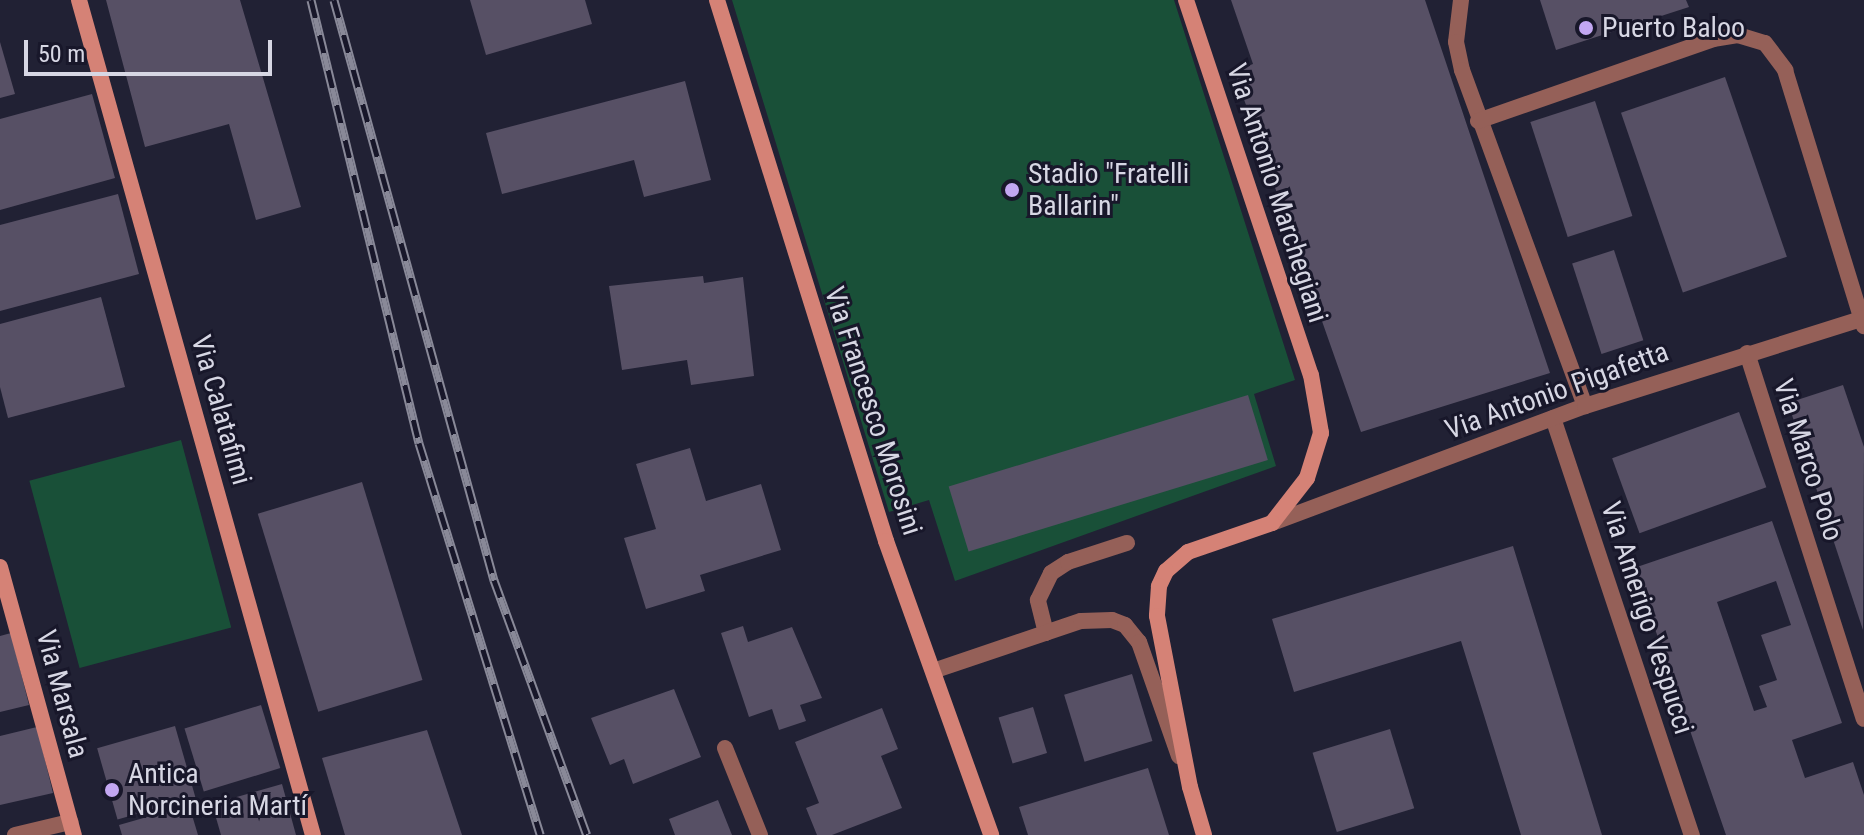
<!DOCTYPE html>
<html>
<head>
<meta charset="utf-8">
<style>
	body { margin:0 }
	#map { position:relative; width:1864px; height:835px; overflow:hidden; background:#212134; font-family:"Roboto Condensed",sans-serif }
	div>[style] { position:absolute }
	.green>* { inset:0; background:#195038; transform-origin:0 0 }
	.building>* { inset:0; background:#575065; transform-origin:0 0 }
	.street>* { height:16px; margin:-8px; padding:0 8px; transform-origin:8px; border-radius:8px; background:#956058 }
	.secondary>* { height:16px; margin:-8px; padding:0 8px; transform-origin:8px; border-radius:8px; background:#d58276 }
	.rail>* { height:9px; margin-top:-4.5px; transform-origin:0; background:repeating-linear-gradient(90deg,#18172a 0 18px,#898998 0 36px); box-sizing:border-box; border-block:2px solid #898998 }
	.dots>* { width:22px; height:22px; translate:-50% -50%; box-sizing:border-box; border:4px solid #18172a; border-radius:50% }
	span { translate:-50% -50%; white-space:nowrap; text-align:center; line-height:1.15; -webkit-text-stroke:6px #18172a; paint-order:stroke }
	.poi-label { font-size:28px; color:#d7d7e4 }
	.left { translate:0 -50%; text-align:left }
	.street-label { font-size:28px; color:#d7d7e4 }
	.scale { position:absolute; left:24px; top:40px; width:248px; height:36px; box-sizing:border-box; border:4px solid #d7d7e4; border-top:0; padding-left:10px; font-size:24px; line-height:28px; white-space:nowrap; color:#d7d7e4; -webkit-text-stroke:6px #18172a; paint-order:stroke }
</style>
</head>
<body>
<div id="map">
	<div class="green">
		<i style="clip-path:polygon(732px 0,1174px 0,1295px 380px,1254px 394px,1276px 466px,955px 581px,929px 500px,889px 512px)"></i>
		<i style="left:181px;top:440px;width:194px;height:157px;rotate:75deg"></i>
	</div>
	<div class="building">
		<i style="clip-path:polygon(106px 0,240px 0,301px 207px,256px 220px,229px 124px,145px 147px)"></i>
		<i style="clip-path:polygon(470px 0,585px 0,592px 24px,486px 55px)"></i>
		<i style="clip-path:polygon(1231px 0,1425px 0,1550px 373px,1361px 432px,1234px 71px,1253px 64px)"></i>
		<i style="clip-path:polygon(1540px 0,1686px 0,1689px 7px,1556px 50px)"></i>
		<i style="clip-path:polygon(0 42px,15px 94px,0 98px)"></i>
		<i style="left:1725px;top:77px;width:190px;height:110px;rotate:71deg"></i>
		<i style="clip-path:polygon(685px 81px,711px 180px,644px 197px,634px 160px,502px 194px,486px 133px)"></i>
		<i style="clip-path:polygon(92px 94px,115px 178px,0 210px,0 119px)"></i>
		<i style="left:1595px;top:101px;width:121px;height:68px;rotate:72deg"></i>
		<i style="clip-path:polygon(118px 194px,139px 274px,0 311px,0 225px)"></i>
		<i style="left:1614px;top:250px;width:95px;height:44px;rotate:72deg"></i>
		<i style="clip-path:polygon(703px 276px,704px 283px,743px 277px,754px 376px,691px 385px,687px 360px,622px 370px,609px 286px)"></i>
		<i style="clip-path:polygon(101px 297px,125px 387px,8px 418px,0 387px,0 324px)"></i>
		<i style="clip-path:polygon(1843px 385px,1864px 447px,1863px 630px,1788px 403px)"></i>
		<i style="left:1248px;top:395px;width:68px;height:313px;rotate:73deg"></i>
		<i style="left:1739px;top:412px;width:80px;height:135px;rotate:70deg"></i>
		<i style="clip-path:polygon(690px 448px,706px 501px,761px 484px,781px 550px,700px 575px,705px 591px,646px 609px,624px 538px,656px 529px,636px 464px)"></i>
		<i style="left:362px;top:482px;width:207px;height:109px;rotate:73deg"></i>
		<i style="clip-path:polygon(evenodd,1772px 521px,1842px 723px,1792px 740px,1805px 778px,1853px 762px,1864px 795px,1864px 835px,1726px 835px,1634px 568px,1772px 521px,1776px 581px,1791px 625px,1761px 635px,1777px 680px,1759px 686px,1767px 707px,1754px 711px,1717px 602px,1776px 581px)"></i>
		<i style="clip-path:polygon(1513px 546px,1602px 835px,1521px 835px,1461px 641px,1294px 692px,1272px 619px)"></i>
		<i style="clip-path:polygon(743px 626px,748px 642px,792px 627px,822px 698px,800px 705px,806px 721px,779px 730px,772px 709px,749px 717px,721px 633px)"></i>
		<i style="clip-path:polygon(11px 633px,29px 705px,0 712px,0 636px)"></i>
		<i style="left:1132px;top:674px;width:70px;height:71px;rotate:73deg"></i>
		<i style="clip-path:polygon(674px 689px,701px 757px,633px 784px,624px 759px,610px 765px,591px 718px)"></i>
		<i style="left:261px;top:705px;width:66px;height:80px;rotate:73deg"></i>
		<i style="left:1033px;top:707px;width:48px;height:36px;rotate:73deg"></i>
		<i style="clip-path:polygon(882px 708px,898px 749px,881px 756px,902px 808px,832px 835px,817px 835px,806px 808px,819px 803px,795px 742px)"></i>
		<i style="left:175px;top:726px;width:74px;height:81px;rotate:74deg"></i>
		<i style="clip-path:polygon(37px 727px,53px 793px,0 805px,0 736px)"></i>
		<i style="left:1390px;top:729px;width:83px;height:81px;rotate:73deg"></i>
		<i style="clip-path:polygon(427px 730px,462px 835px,345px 835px,322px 758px)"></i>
		<i style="clip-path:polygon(1148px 768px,1169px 835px,1028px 835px,1019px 807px)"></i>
		<i style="clip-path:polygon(282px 784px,296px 835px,221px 835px,212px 804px)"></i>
		<i style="clip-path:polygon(718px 800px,732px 835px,675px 835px,669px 819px)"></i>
		<i style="clip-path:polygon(189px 805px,198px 835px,122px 835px,119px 825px)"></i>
	</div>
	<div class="street">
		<i style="left:1461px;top:0;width:42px;rotate:96.8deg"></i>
		<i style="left:1456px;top:42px;width:29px;rotate:78deg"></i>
		<i style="left:1462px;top:70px;width:358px;rotate:69.9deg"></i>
		<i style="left:1478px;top:121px;width:249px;rotate:-19.2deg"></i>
		<i style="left:1713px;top:39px;width:25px;rotate:-9deg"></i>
		<i style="left:1738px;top:35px;width:28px;rotate:17deg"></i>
		<i style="left:1765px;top:43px;width:34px;rotate:53deg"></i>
		<i style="left:1785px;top:70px;width:268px;rotate:72.9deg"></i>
		<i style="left:1747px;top:353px;width:384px;rotate:72.3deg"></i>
		<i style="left:1553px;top:418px;width:440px;rotate:71.6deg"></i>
		<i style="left:1272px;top:523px;width:334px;rotate:-20.5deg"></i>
		<i style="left:1585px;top:406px;width:293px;rotate:-17.5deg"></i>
		<i style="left:1046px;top:633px;width:34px;rotate:-104deg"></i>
		<i style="left:1038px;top:600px;width:30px;rotate:-64deg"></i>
		<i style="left:1051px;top:573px;width:20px;rotate:-33deg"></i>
		<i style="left:1068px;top:562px;width:62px;rotate:-17.9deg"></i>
		<i style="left:936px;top:670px;width:153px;rotate:-18.7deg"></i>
		<i style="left:1081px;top:621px;width:31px;rotate:-2deg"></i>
		<i style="left:1112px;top:620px;width:14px;rotate:21deg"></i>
		<i style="left:1125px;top:625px;width:22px;rotate:51deg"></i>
		<i style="left:1139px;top:642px;width:121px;rotate:70.7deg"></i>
		<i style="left:725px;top:748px;width:94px;rotate:68.1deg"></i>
		<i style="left:15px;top:835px;width:57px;rotate:-13.3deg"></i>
	</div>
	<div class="secondary">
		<i style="left:79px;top:0;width:867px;rotate:74.35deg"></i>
		<i style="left:717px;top:0;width:567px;rotate:72.65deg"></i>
		<i style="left:886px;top:541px;width:312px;rotate:70.3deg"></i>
		<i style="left:1186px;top:0;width:395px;rotate:71.6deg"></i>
		<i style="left:1311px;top:375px;width:59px;rotate:80.2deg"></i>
		<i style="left:1321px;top:433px;width:47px;rotate:107.3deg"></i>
		<i style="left:1307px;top:478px;width:57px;rotate:127.9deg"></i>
		<i style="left:1272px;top:523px;width:89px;rotate:161deg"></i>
		<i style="left:1188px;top:552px;width:29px;rotate:139deg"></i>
		<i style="left:1166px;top:571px;width:17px;rotate:115deg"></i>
		<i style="left:1159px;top:586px;width:30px;rotate:94deg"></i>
		<i style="left:1157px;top:616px;width:174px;rotate:79.1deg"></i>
		<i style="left:1190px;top:787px;width:50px;rotate:73.7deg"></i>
		<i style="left:0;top:567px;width:278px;rotate:74.6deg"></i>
	</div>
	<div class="rail">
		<i style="left:311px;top:0;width:456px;rotate:76.3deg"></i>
		<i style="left:419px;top:443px;width:410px;rotate:72.8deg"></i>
		<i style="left:334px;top:0;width:602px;rotate:74.58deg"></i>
		<i style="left:494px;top:580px;width:271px;rotate:70deg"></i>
	</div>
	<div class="dots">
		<i style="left:1586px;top:28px;background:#c3a7f2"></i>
		<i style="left:1012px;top:190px;background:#c3a7f2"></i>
		<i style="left:112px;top:790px;background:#c3a7f2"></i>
	</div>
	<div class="poi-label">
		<span class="left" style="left:1602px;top:28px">Puerto Baloo</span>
		<span class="left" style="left:1028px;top:190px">Stadio "Fratelli<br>Ballarin"</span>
		<span class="left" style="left:128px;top:790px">Antica<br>Norcineria Martí</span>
	</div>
	<div class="street-label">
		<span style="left:1277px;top:193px;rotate:72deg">Via Antonio Marchegiani</span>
		<span style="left:1557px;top:391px;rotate:-20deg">Via Antonio Pigafetta</span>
		<span style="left:221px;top:410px;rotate:74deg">Via Calatafimi</span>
		<span style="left:873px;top:411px;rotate:72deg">Via Francesco Morosini</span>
		<span style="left:1808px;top:460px;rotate:72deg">Via Marco Polo</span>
		<span style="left:1647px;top:618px;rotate:72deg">Via Amerigo Vespucci</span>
		<span style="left:62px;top:694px;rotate:75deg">Via Marsala</span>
	</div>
	<div class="scale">50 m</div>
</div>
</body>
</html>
